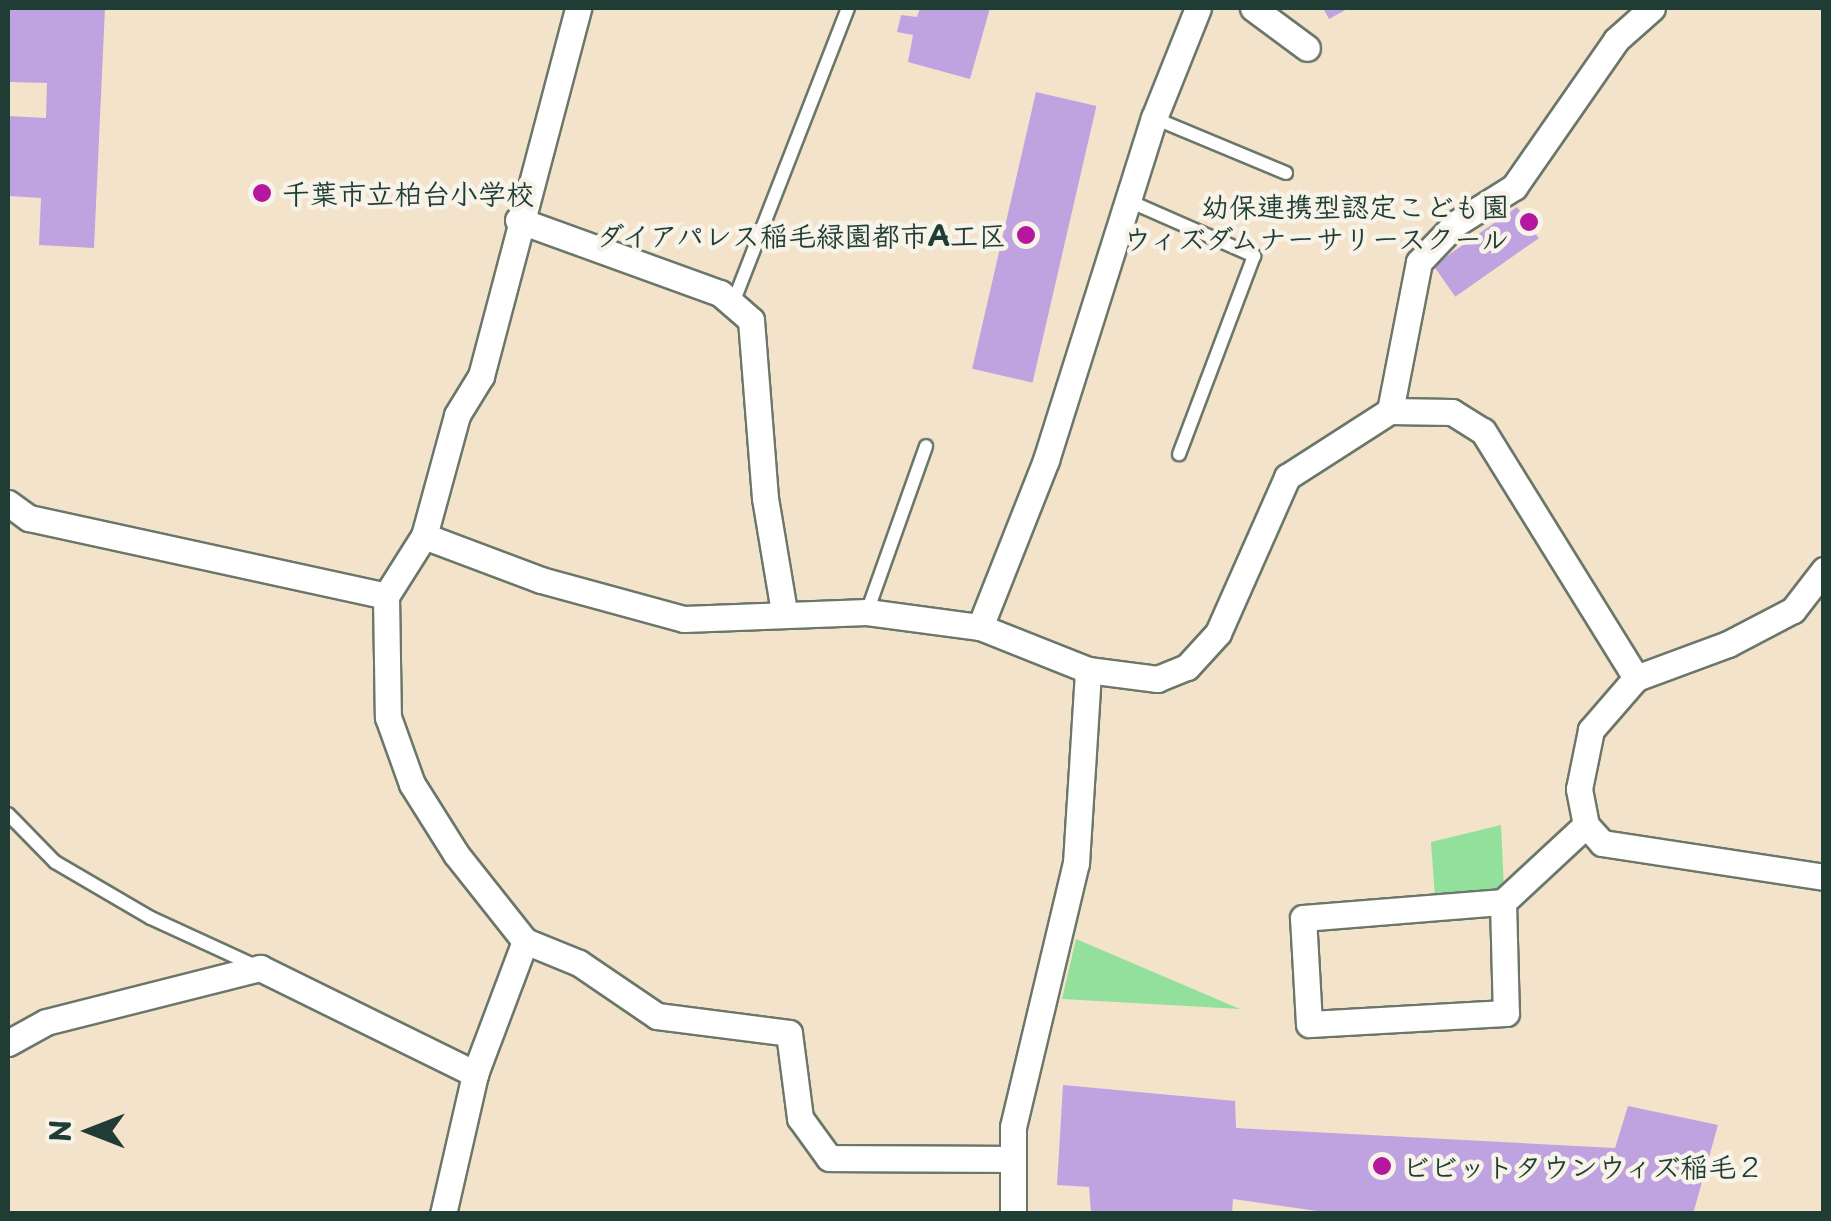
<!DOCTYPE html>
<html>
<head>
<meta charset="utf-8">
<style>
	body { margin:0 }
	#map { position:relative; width:1831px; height:1221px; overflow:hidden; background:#f4e3cb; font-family:"Playpen Sans","Klee One",sans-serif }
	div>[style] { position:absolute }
	.green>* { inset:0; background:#93e09d }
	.building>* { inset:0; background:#bfa3e1; transform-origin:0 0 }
	.roads { filter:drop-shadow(2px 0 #6a7769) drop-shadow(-2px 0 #6a7769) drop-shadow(0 2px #6a7769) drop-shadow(0 -2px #6a7769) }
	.lane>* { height:12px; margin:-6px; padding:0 6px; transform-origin:6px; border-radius:6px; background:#fff }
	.street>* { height:25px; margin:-12.5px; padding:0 12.5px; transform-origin:12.5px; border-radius:12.5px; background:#fff }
	.dots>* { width:28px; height:28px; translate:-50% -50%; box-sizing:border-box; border:5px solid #f7f3e8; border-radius:50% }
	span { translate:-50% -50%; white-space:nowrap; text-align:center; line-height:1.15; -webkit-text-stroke:9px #f7f3e8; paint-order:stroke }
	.poi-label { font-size:28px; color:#1f3d34; font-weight:700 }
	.left { translate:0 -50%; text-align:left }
	.right { translate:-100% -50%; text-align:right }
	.frame { position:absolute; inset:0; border:10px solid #1f3d34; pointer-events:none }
	.north { position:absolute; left:40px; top:1081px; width:100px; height:100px; -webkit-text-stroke:8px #f7f3e8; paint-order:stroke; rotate:270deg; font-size:28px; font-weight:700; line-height:40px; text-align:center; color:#1f3d34 }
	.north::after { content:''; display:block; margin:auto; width:35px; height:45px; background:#1f3d34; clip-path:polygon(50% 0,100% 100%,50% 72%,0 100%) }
</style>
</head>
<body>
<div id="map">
	<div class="green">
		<i style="clip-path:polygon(1501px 825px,1504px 889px,1435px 898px,1431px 842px)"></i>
		<i style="clip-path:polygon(1076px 939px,1240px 1009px,1062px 999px)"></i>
	</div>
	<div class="building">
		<i style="clip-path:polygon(8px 8px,105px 8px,94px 248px,39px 245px,41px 198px,8px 196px,8px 116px,46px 118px,47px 83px,8px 82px)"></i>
		<i style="clip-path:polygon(920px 8px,990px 8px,970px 79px,908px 62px,913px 35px,897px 32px,901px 15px,917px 17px)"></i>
		<i style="clip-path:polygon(1323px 8px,1349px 8px,1329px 19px)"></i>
		<i style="left:1036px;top:92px;width:62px;height:284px;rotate:13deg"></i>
		<i style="left:1517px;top:207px;width:38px;height:102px;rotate:55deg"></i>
		<i style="clip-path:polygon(1063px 1085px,1235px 1101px,1236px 1128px,1615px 1148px,1628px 1106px,1718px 1125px,1693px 1214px,1338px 1214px,1233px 1199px,1232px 1214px,1108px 1214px,1091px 1212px,1089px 1187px,1057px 1185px)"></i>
	</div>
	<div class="roads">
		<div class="lane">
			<i style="left:1154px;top:118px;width:143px;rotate:22.6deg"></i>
			<i style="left:1129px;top:201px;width:137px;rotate:23.7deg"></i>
			<i style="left:1254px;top:256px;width:212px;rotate:110.7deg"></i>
			<i style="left:733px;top:303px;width:317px;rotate:-68.7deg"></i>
			<i style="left:867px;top:612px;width:176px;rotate:-70.4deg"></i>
			<i style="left:8px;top:814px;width:67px;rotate:45.6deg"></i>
			<i style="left:55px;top:862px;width:111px;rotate:30.3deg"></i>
			<i style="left:151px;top:918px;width:112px;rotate:24.7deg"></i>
		</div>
		<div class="street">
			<i style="left:1253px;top:8px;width:67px;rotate:36.5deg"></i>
			<i style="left:518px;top:220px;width:215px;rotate:19.9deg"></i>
			<i style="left:720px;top:293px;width:41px;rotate:41.1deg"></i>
			<i style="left:751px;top:320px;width:179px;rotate:85.5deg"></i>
			<i style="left:765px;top:498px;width:116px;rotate:80.5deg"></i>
			<i style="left:1390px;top:411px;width:152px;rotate:-79deg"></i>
			<i style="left:1419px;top:262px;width:52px;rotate:-46.5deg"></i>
			<i style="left:1455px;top:224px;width:70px;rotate:-32.1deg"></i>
			<i style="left:1514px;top:187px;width:179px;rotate:-55.2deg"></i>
			<i style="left:1616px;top:40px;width:48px;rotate:-41.6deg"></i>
			<i style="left:8px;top:503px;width:26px;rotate:36deg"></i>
			<i style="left:29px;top:518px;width:365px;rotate:12.3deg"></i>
			<i style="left:386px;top:596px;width:71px;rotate:-57.7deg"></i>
			<i style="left:424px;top:536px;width:125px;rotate:-74.7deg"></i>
			<i style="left:457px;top:415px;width:46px;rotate:-58.4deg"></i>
			<i style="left:481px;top:376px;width:381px;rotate:-75.2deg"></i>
			<i style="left:424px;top:536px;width:125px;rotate:20.6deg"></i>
			<i style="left:541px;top:580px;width:148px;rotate:15.3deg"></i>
			<i style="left:684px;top:619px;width:183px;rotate:-2.2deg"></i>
			<i style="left:867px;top:612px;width:114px;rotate:7.6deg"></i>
			<i style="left:980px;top:627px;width:116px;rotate:21.7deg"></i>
			<i style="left:1088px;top:670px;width:70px;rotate:7.4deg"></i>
			<i style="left:1157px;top:679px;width:32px;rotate:-22deg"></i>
			<i style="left:1187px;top:667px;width:46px;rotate:-47.6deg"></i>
			<i style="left:1218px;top:633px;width:171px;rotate:-66.1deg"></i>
			<i style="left:1287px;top:477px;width:122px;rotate:-32.7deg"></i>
			<i style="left:1390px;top:411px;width:62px;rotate:0.9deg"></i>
			<i style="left:1452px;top:412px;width:36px;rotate:32deg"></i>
			<i style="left:1483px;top:431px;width:291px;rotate:58.2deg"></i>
			<i style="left:1824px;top:570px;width:51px;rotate:127.8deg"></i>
			<i style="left:1793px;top:610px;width:73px;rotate:152.4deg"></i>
			<i style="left:1728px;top:644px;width:98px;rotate:159.7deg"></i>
			<i style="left:1636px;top:678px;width:69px;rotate:130.9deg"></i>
			<i style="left:1591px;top:730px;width:60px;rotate:101.5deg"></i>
			<i style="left:1579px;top:789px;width:37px;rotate:79deg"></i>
			<i style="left:1586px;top:825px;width:24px;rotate:48deg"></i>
			<i style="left:1602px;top:843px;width:225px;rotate:8.7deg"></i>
			<i style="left:386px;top:596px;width:121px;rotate:89.1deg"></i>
			<i style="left:388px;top:717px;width:71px;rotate:70.3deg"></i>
			<i style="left:412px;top:784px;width:83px;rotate:57.8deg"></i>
			<i style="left:456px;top:854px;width:111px;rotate:51.6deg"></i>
			<i style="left:525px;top:941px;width:58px;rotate:22.2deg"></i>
			<i style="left:579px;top:963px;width:94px;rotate:34.2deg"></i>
			<i style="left:657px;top:1016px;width:133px;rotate:7.3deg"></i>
			<i style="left:789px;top:1033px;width:86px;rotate:82.6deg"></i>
			<i style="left:800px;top:1118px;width:49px;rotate:54.1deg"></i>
			<i style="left:829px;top:1158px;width:181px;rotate:0.3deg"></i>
			<i style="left:980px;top:627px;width:180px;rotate:-68.4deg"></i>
			<i style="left:1046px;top:460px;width:359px;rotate:-72.5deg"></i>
			<i style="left:1154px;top:118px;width:118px;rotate:-68.2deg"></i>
			<i style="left:1503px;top:902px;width:111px;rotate:88.5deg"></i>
			<i style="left:1506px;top:1013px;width:197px;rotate:176.8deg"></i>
			<i style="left:1309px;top:1024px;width:106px;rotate:-93.2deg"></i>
			<i style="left:1303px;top:918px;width:201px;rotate:-4.6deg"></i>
			<i style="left:1503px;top:902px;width:113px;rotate:-42.9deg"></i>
			<i style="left:8px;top:1043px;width:43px;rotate:-28.9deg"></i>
			<i style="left:46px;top:1022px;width:221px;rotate:-14.2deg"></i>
			<i style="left:260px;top:968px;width:240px;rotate:26.2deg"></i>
			<i style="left:443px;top:1214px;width:144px;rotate:-77.1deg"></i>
			<i style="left:475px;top:1074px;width:142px;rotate:-69.4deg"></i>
			<i style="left:1013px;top:1214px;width:87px;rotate:-90deg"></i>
			<i style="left:1013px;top:1127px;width:271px;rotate:-76.6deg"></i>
			<i style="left:1076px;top:863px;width:193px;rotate:-86.4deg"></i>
		</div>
	</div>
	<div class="dots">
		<i style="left:262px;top:193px;background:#b5179e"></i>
		<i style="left:1529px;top:222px;background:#b5179e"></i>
		<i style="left:1026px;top:235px;background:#b5179e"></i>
		<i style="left:1382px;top:1166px;background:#b5179e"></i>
	</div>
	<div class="poi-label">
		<span class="left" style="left:282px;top:193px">千葉市立柏台小学校</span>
		<span class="right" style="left:1509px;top:222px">幼保連携型認定こども園<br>ウィズダムナーサリースクール</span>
		<span class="right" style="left:1006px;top:235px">ダイアパレス稲毛緑園都市A工区</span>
		<span class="left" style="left:1402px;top:1166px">ビビットタウンウィズ稲毛２</span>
	</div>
	<div class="frame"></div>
	<div class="north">N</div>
</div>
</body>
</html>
